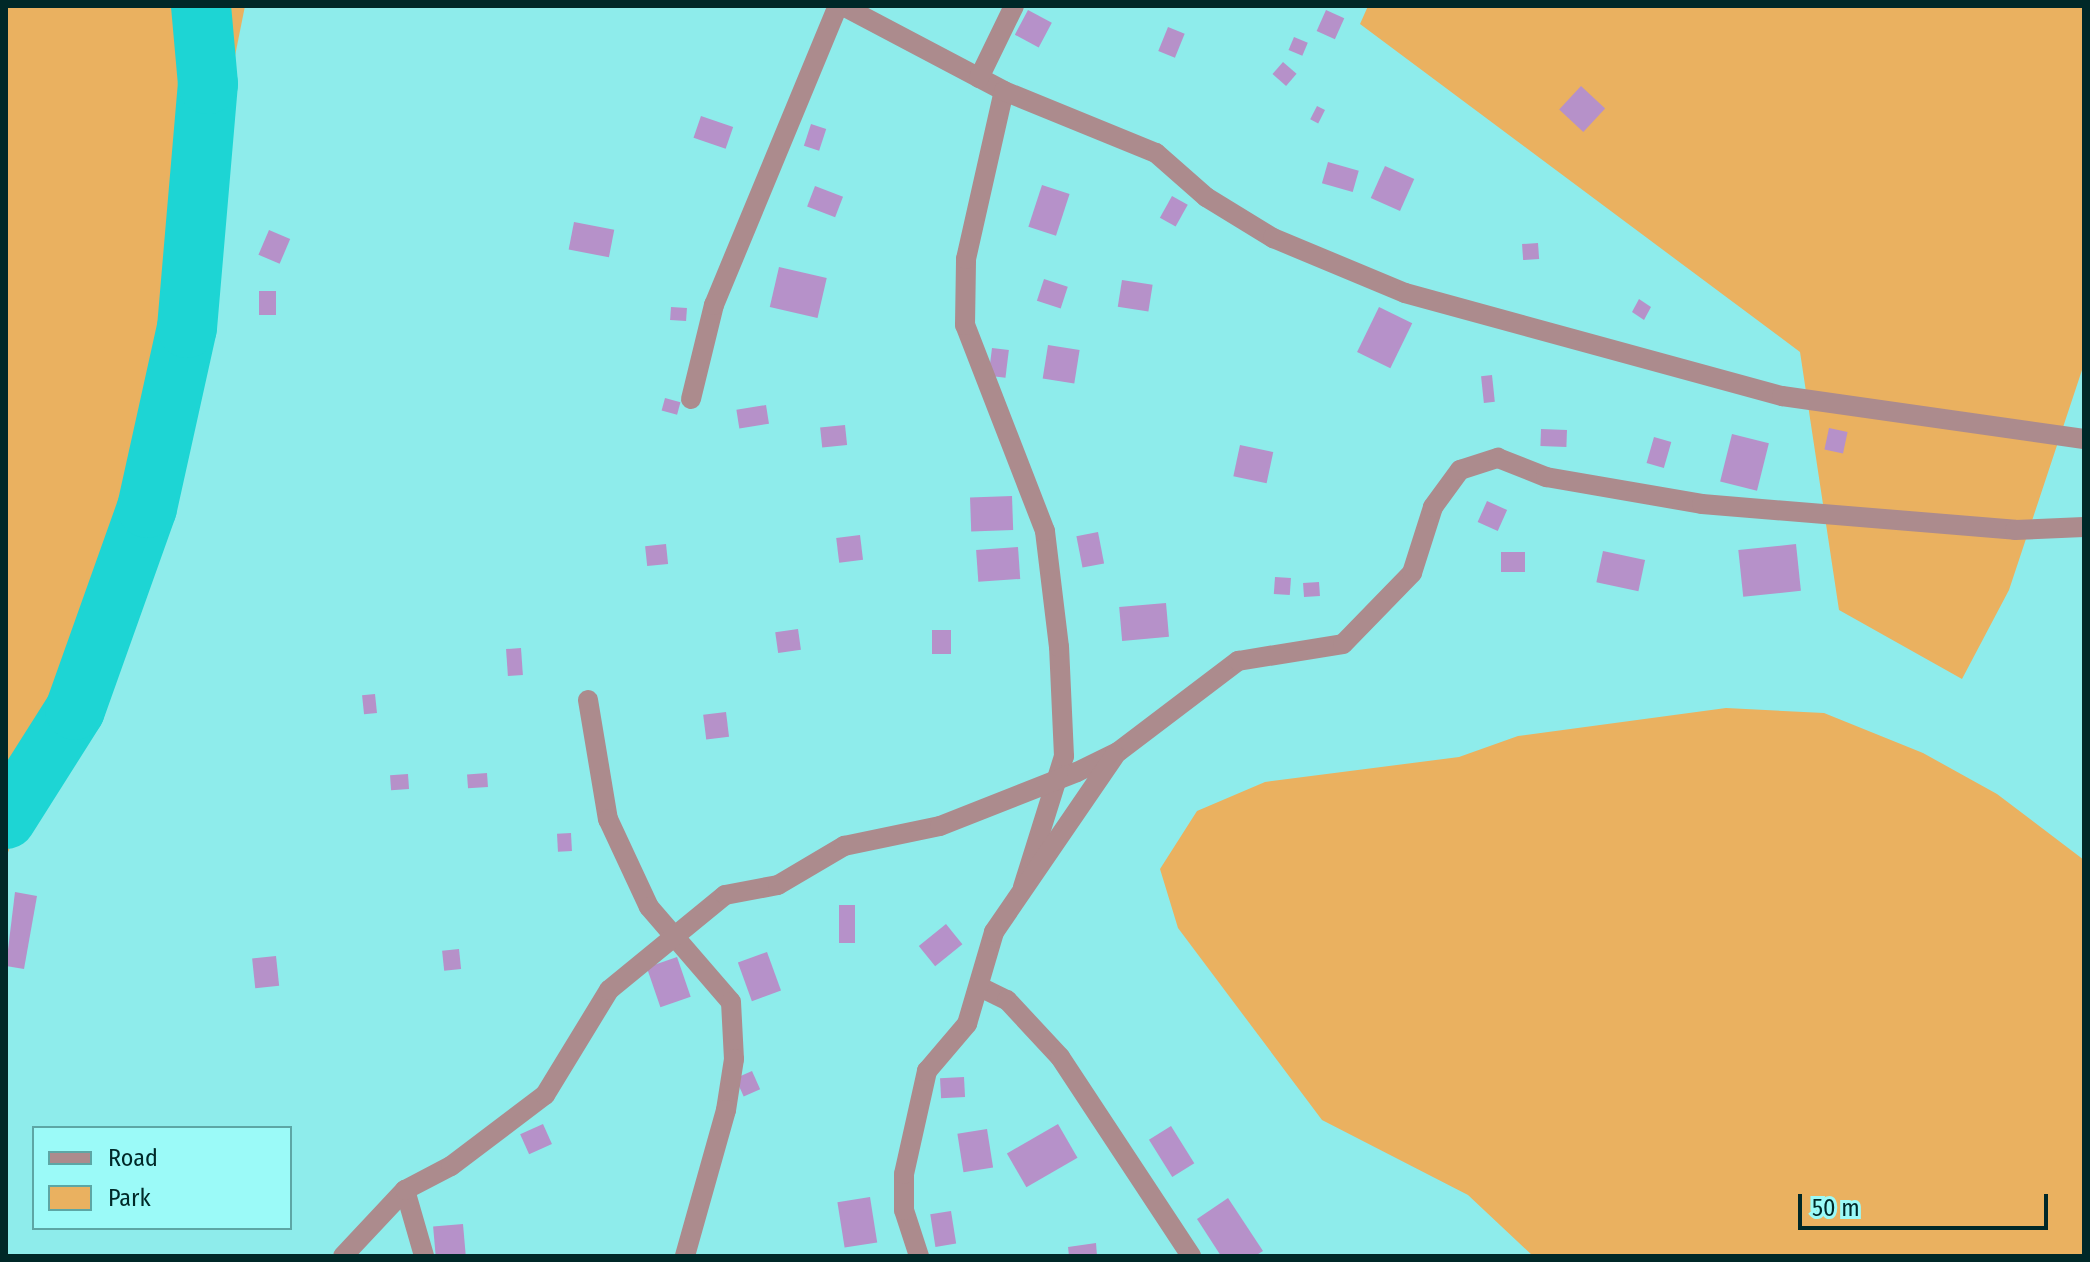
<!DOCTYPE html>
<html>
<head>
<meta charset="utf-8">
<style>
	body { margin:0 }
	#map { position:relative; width:2090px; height:1262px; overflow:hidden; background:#8eeceb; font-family:"Fira Sans Condensed",sans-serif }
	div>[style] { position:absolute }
	.green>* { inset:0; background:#eab160 }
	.river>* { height:60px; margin:-30px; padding:0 30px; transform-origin:30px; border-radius:30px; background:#1dd5d4 }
	.building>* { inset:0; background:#b691c9; transform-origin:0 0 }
	.minor>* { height:20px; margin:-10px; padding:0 10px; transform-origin:10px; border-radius:10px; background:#ac8b8d }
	span { translate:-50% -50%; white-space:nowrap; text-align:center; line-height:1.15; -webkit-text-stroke:7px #9bfaf8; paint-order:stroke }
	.frame { position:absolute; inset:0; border:8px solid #002828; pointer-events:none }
	.legend { position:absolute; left:32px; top:1126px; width:260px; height:104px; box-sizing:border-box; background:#9bfaf8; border:2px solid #5da6a5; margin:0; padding:10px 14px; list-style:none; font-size:24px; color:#002828 }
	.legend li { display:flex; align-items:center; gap:16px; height:40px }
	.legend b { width:40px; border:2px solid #5da6a5 }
	.scale { position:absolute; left:1798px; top:1194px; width:250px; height:36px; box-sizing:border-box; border:4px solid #002828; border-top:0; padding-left:10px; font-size:24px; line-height:28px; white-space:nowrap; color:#002828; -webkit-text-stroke:6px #9bfaf8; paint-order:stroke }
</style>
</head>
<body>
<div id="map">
	<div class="green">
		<i style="clip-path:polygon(6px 6px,245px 6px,156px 449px,6px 858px)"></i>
		<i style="clip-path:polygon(1368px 6px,2084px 6px,2084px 364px,2009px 590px,1962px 679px,1839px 610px,1800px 352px,1360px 24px)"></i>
		<i style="clip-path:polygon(1726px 708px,1824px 713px,1923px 753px,1997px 794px,2084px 860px,2084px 1256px,1533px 1256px,1468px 1195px,1322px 1120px,1178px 928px,1160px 869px,1197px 811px,1265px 782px,1459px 757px,1518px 736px)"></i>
	</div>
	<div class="river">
		<i style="left:6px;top:819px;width:129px;rotate:-57.7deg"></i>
		<i style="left:75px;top:710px;width:214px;rotate:-70.4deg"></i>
		<i style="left:147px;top:508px;width:184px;rotate:-77.5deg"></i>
		<i style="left:187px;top:328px;width:245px;rotate:-85.1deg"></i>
		<i style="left:208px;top:84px;width:78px;rotate:-95.1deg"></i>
	</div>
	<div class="building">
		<i style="left:1028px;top:10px;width:27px;height:28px;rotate:28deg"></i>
		<i style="left:1326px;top:10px;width:20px;height:23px;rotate:24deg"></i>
		<i style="left:1168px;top:27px;width:18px;height:26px;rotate:22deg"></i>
		<i style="left:1294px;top:37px;width:15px;height:14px;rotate:23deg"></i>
		<i style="left:1283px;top:62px;width:18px;height:16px;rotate:41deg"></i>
		<i style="left:1581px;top:86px;width:33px;height:32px;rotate:43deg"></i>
		<i style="left:1317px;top:106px;width:9px;height:15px;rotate:27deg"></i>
		<i style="left:701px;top:116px;width:34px;height:23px;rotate:19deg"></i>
		<i style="left:811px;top:124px;width:16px;height:23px;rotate:18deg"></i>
		<i style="left:1328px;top:162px;width:32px;height:22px;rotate:16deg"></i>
		<i style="left:1385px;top:166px;width:32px;height:35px;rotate:24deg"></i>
		<i style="left:1042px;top:185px;width:29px;height:44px;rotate:18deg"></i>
		<i style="left:815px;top:186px;width:30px;height:22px;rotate:21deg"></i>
		<i style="left:1172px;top:196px;width:18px;height:25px;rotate:29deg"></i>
		<i style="left:574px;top:222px;width:41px;height:28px;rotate:11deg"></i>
		<i style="left:269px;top:230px;width:23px;height:27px;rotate:23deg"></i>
		<i style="left:1538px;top:243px;width:16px;height:16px;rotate:86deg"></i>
		<i style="left:779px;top:267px;width:49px;height:41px;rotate:13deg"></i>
		<i style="left:1044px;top:279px;width:25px;height:23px;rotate:18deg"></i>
		<i style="left:1122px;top:280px;width:31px;height:27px;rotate:9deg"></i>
		<i style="left:259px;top:291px;width:17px;height:24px"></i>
		<i style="clip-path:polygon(1639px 299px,1651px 307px,1644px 320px,1632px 312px)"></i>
		<i style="left:671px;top:307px;width:16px;height:13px;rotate:4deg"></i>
		<i style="left:1379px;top:307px;width:37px;height:50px;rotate:26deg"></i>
		<i style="left:1048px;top:345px;width:32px;height:34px;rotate:9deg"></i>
		<i style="left:992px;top:348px;width:17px;height:28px;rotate:7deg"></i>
		<i style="left:1492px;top:375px;width:27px;height:11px;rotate:84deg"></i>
		<i style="left:665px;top:398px;width:16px;height:13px;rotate:15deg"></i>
		<i style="left:766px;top:405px;width:19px;height:30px;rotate:81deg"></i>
		<i style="left:845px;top:425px;width:20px;height:25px;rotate:84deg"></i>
		<i style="left:1829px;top:428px;width:19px;height:22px;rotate:12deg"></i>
		<i style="left:1541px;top:429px;width:26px;height:17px;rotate:2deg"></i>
		<i style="left:1732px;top:434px;width:38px;height:49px;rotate:14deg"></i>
		<i style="left:1654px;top:437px;width:18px;height:27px;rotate:16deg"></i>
		<i style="left:1240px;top:445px;width:34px;height:32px;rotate:12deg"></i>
		<i style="left:1012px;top:496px;width:34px;height:42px;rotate:88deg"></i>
		<i style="left:1487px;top:501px;width:22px;height:23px;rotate:24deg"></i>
		<i style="left:1098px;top:532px;width:32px;height:22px;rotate:79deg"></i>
		<i style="left:860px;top:535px;width:25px;height:24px;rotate:83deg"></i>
		<i style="left:666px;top:544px;width:20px;height:21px;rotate:84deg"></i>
		<i style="left:1796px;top:544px;width:47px;height:58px;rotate:84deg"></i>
		<i style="left:1018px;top:547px;width:32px;height:42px;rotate:86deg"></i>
		<i style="left:1603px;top:551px;width:43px;height:32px;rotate:12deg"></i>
		<i style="left:1501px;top:552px;width:24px;height:20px"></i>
		<i style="left:1275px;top:577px;width:16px;height:17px;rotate:4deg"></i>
		<i style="left:1319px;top:582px;width:14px;height:16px;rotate:86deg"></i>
		<i style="left:1166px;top:603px;width:34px;height:47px;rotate:85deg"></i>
		<i style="left:798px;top:629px;width:21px;height:23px;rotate:82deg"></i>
		<i style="left:932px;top:630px;width:19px;height:24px"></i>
		<i style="left:521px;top:648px;width:27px;height:15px;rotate:86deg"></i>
		<i style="left:375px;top:694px;width:19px;height:13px;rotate:84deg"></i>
		<i style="left:726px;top:712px;width:25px;height:23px;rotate:83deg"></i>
		<i style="left:487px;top:773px;width:14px;height:20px;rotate:86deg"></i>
		<i style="left:408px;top:774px;width:15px;height:18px;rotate:86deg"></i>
		<i style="left:571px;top:833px;width:18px;height:14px;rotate:87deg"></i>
		<i style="clip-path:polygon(15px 892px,37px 896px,24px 969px,6px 966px)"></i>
		<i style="left:839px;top:905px;width:16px;height:38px"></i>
		<i style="left:946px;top:924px;width:26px;height:35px;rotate:51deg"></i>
		<i style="left:459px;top:949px;width:20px;height:17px;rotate:84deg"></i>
		<i style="left:767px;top:952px;width:41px;height:31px;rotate:70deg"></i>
		<i style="left:276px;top:956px;width:30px;height:24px;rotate:84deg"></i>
		<i style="left:677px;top:957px;width:42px;height:32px;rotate:71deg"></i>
		<i style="left:752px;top:1071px;width:20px;height:18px;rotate:66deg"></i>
		<i style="left:964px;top:1077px;width:20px;height:24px;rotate:87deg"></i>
		<i style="left:543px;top:1124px;width:22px;height:25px;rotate:66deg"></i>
		<i style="left:1058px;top:1124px;width:39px;height:59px;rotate:60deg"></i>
		<i style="left:1171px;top:1126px;width:44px;height:26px;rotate:58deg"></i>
		<i style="left:987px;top:1129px;width:39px;height:30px;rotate:81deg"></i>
		<i style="left:870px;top:1197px;width:46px;height:33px;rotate:81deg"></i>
		<i style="clip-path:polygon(1228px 1198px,1263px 1251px,1255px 1256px,1221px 1256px,1197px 1219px)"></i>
		<i style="left:951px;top:1211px;width:33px;height:21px;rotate:81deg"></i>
		<i style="left:463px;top:1224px;width:32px;height:30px;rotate:85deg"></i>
		<i style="clip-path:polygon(1096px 1243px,1097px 1256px,1069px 1256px,1068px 1247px)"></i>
	</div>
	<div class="minor">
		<i style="left:843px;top:6px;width:182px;rotate:27.8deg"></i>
		<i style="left:979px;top:78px;width:80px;rotate:-64.1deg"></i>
		<i style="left:691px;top:399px;width:97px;rotate:-76.3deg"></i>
		<i style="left:714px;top:305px;width:324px;rotate:-67.5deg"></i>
		<i style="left:588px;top:700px;width:121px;rotate:80.5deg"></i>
		<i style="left:608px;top:819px;width:97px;rotate:65deg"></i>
		<i style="left:649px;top:907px;width:125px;rotate:49.2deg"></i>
		<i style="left:731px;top:1002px;width:57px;rotate:87deg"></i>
		<i style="left:734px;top:1059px;width:52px;rotate:98.9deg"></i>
		<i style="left:726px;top:1110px;width:152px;rotate:105.7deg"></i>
		<i style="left:1023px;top:887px;width:137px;rotate:-72.6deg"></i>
		<i style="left:1064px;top:756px;width:109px;rotate:-92.6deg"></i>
		<i style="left:1059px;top:647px;width:117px;rotate:-96.9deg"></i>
		<i style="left:1045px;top:531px;width:221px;rotate:-111.2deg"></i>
		<i style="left:965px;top:325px;width:66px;rotate:-89.1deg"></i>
		<i style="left:966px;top:259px;width:172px;rotate:-77.3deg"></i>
		<i style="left:1004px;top:91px;width:164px;rotate:22.2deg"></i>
		<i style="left:1156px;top:153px;width:67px;rotate:41.3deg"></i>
		<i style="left:1206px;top:197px;width:79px;rotate:31.5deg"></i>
		<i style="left:1273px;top:238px;width:143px;rotate:22.6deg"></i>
		<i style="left:1405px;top:293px;width:391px;rotate:15.3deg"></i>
		<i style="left:1782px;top:396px;width:305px;rotate:8.1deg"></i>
		<i style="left:980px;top:987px;width:30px;rotate:26deg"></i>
		<i style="left:1007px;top:1000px;width:78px;rotate:47.1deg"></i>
		<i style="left:1060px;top:1057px;width:238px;rotate:56.6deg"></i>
		<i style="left:405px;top:1190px;width:69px;rotate:73.9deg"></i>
		<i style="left:343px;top:1256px;width:91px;rotate:-46.8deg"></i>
		<i style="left:405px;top:1190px;width:52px;rotate:-27.6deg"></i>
		<i style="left:451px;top:1166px;width:118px;rotate:-37.1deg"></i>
		<i style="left:545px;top:1095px;width:123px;rotate:-58.6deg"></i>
		<i style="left:609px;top:990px;width:150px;rotate:-39.3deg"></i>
		<i style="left:725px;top:895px;width:54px;rotate:-10.7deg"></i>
		<i style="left:778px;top:885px;width:77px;rotate:-30.6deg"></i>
		<i style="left:844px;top:846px;width:98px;rotate:-11.8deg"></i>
		<i style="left:940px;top:826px;width:147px;rotate:-21.5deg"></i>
		<i style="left:1077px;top:772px;width:46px;rotate:-26deg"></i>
		<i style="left:1118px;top:752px;width:151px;rotate:-37.2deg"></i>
		<i style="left:1238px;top:661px;width:106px;rotate:-9.2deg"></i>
		<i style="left:1343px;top:644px;width:99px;rotate:-45.8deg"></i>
		<i style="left:1412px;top:573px;width:69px;rotate:-72.3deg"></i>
		<i style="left:1433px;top:507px;width:46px;rotate:-53.9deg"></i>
		<i style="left:1460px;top:470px;width:40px;rotate:-18deg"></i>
		<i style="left:1498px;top:458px;width:52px;rotate:21.6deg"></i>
		<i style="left:1546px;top:477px;width:158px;rotate:9.8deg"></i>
		<i style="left:1702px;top:504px;width:314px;rotate:4.7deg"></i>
		<i style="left:2015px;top:530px;width:69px;rotate:-2.5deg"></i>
		<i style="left:919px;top:1256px;width:48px;rotate:-108.1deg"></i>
		<i style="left:904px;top:1210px;width:36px;rotate:-90deg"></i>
		<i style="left:904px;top:1174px;width:106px;rotate:-77.4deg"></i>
		<i style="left:927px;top:1071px;width:62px;rotate:-49.6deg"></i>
		<i style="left:967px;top:1024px;width:96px;rotate:-73.6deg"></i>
		<i style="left:994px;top:932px;width:214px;rotate:-55.6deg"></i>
	</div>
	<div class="frame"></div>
	<ul class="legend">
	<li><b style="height:10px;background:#ac8b8d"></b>Road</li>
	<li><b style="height:22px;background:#eab160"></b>Park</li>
	</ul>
	<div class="scale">50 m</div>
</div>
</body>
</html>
